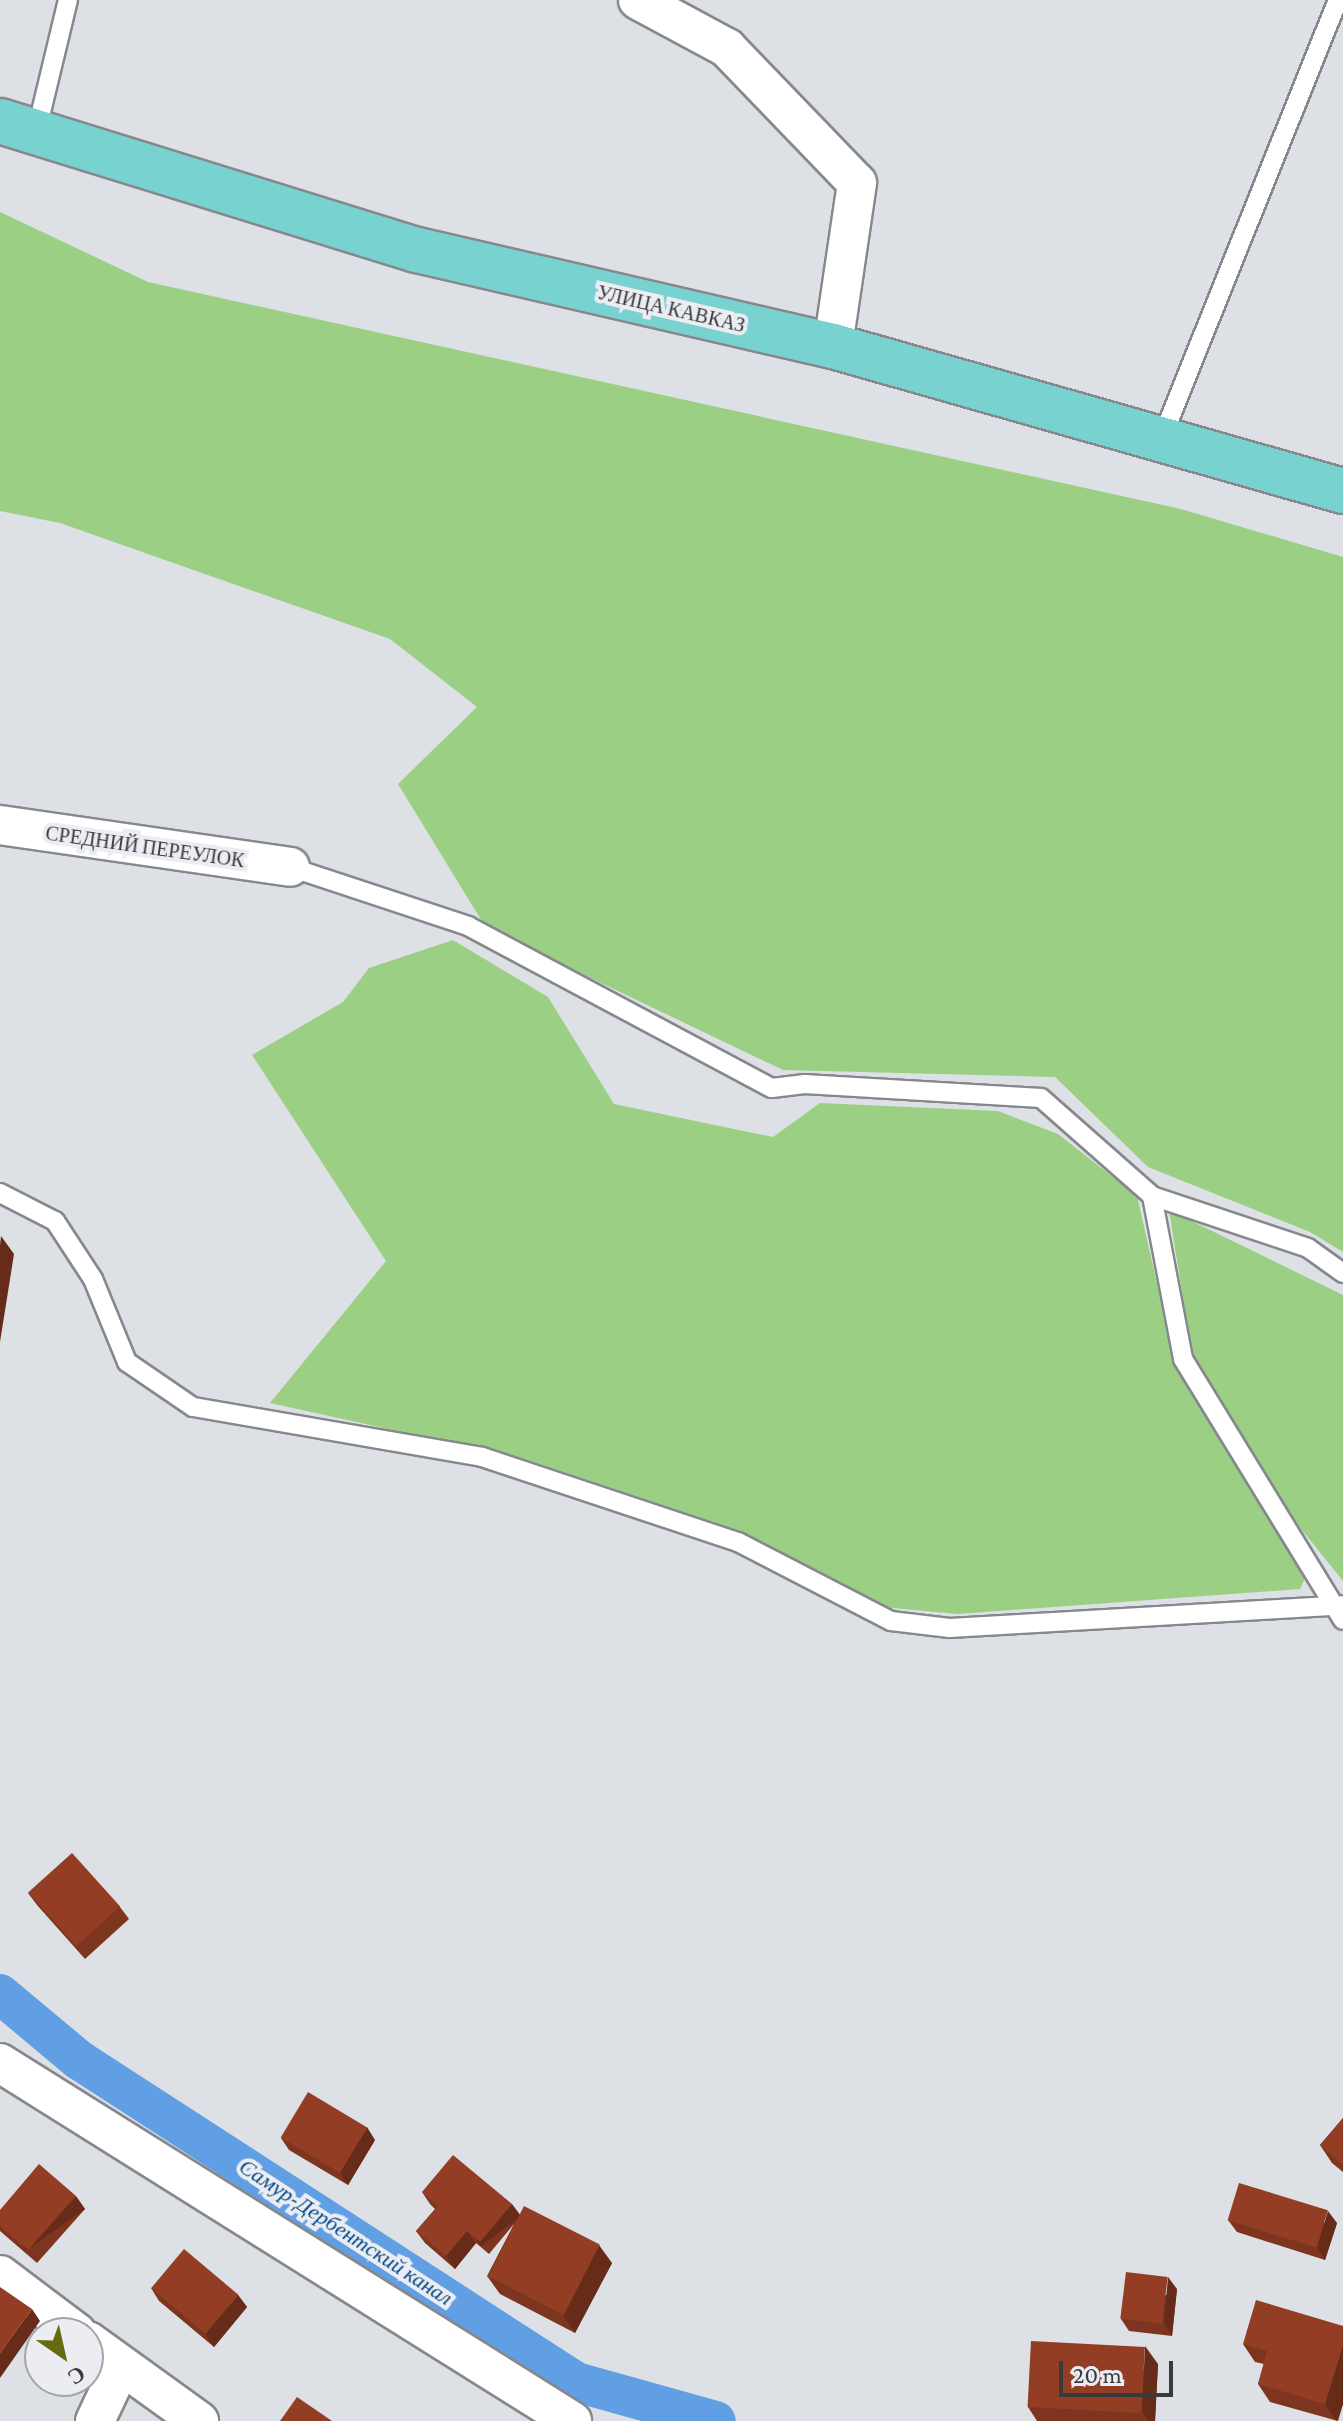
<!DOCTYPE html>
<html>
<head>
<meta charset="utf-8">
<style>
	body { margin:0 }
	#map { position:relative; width:1343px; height:2421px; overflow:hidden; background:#dde0e5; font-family:"Crimson Pro",serif }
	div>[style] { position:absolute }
	.green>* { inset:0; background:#9bd084 }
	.canal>* { height:40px; margin:-20px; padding:0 20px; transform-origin:20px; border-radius:20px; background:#619fe4 }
	.roads { filter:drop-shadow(2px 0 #86888d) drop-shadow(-2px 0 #86888d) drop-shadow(0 2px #86888d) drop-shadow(0 -2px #86888d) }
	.service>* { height:18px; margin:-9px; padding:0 9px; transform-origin:9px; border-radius:9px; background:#fff }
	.minor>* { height:38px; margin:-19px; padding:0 19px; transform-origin:19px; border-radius:19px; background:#fff }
	.trunk>* { height:44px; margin:-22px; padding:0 22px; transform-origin:22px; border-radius:22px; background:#78d2d0 }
	.wall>* { inset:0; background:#7e351f }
	.shaded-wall>* { inset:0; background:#672b19; transform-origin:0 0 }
	.building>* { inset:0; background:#933e24; transform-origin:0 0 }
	span { translate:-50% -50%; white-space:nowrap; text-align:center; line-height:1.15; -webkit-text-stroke:8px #ebedf3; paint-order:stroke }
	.street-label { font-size:20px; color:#393a3c }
	.water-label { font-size:22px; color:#034987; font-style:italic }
	.north { position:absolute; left:24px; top:2317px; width:80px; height:80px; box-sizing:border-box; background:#ebedf3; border:2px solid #a4a5aa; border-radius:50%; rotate:146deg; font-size:22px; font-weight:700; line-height:32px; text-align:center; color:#393a3c }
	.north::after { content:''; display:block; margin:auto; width:28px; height:36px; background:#666b0e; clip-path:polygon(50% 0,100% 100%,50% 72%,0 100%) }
	.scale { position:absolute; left:1059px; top:2361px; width:114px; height:36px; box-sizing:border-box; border:4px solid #393a3c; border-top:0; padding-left:10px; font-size:24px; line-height:28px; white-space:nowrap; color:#393a3c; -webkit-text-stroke:6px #ebedf3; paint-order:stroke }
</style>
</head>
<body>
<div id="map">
	<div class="green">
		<i style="clip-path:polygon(0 212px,148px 282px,1181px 509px,1343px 557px,1343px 1252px,1310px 1232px,1148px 1167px,1055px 1077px,783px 1070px,486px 928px,398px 784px,477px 707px,390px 639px,60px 523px,0 511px)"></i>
		<i style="clip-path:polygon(453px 940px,548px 997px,614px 1104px,773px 1137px,820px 1103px,998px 1111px,1058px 1134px,1137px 1196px,1175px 1362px,1307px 1574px,1300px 1589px,958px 1614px,882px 1607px,743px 1532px,525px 1459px,270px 1403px,386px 1261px,252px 1055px,343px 1002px,369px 968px)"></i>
		<i style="clip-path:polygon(1169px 1210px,1343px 1295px,1343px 1581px,1269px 1489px,1192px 1356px)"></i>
	</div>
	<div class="canal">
		<i style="left:0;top:1994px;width:103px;rotate:39.9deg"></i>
		<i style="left:79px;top:2060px;width:592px;rotate:32.94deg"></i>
		<i style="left:576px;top:2382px;width:145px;rotate:15.6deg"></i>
	</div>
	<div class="roads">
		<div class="service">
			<i style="left:36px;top:133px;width:137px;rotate:-76.5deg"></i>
			<i style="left:1163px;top:435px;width:469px;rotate:-68.1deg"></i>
			<i style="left:290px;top:867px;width:188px;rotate:18.3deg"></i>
			<i style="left:468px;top:926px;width:344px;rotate:28.1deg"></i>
			<i style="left:772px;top:1088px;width:33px;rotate:-7deg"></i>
			<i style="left:805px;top:1084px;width:236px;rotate:3.4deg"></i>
			<i style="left:1041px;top:1098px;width:148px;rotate:41.4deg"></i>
			<i style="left:1152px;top:1196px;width:164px;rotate:18.4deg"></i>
			<i style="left:1308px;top:1248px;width:43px;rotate:35.5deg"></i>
			<i style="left:0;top:1193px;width:62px;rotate:27deg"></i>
			<i style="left:55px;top:1221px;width:69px;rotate:56.8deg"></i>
			<i style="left:93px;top:1279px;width:90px;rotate:67.7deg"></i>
			<i style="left:127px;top:1362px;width:80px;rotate:34.3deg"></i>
			<i style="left:193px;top:1407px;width:293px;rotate:9.8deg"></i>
			<i style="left:482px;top:1457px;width:270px;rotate:18.4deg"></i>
			<i style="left:738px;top:1542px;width:172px;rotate:27.3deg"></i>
			<i style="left:891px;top:1621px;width:59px;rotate:6.8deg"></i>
			<i style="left:950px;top:1628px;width:394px;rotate:-3.3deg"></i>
			<i style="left:1152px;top:1196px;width:166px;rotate:79.2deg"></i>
			<i style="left:1183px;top:1359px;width:306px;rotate:58.5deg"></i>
		</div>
		<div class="minor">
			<i style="left:638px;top:0;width:101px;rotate:28.3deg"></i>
			<i style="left:727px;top:48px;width:187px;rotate:46.1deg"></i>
			<i style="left:857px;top:183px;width:165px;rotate:98.4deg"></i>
			<i style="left:0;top:825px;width:293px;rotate:8.2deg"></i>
			<i style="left:0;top:2063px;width:675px;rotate:32.04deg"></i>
			<i style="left:0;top:2275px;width:96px;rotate:37deg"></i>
			<i style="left:88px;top:2341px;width:137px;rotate:35.8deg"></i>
			<i style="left:95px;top:2421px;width:61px;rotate:-64.7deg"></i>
		</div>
		<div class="trunk">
			<i style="left:0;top:121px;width:436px;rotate:17.2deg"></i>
			<i style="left:417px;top:250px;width:427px;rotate:13deg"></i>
			<i style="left:833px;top:346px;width:530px;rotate:15.87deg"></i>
		</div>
	</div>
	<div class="wall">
		<i style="clip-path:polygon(28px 1893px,120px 1907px,129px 1919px,85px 1959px,37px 1905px)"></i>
		<i style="clip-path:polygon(1343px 2118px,1343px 2172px,1332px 2163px,1320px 2145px)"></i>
		<i style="clip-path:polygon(281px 2138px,375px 2140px,348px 2185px,289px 2150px)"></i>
		<i style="clip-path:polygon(422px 2192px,519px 2214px,612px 2263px,575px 2333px,500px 2294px,487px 2276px,514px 2224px,489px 2254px,476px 2243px,455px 2269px,425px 2243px,416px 2231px,435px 2209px,430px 2204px)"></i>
		<i style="clip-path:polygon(85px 2209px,37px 2263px,0 2231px,0 2210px)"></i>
		<i style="clip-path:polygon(1228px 2220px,1337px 2223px,1325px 2260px,1237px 2232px)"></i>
		<i style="clip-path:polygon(151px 2288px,238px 2295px,247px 2307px,214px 2347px,159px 2301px)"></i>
		<i style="clip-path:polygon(1177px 2289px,1172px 2336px,1129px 2331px,1121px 2319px)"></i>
		<i style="clip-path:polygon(1343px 2326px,1343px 2404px,1338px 2421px,1270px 2402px,1258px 2384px,1264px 2364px,1255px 2362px,1243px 2344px)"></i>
		<i style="clip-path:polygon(1158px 2364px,1155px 2421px,1037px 2421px,1028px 2407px)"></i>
	</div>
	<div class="shaded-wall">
		<i style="clip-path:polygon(1px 1236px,14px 1254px,0 1342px,0 1245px)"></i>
		<i style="clip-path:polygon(367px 2127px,375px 2140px,348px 2185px,340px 2173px)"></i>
		<i style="left:76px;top:2196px;width:16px;height:72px;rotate:55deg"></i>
		<i style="left:512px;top:2204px;width:15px;height:50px;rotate:53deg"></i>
		<i style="clip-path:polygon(1328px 2211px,1337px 2223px,1325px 2260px,1317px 2248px)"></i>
		<i style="clip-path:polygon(467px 2231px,476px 2243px,455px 2269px,446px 2256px)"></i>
		<i style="clip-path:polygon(599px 2245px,612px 2263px,575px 2333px,563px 2315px)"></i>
		<i style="clip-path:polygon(1168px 2277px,1177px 2289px,1172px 2336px,1164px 2323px)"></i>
		<i style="clip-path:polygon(238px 2295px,247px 2307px,214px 2347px,205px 2334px)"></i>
		<i style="clip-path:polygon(32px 2309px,40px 2321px,0 2378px,0 2353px)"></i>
		<i style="clip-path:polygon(1343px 2345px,1343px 2404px,1337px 2421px,1325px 2404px)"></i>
		<i style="clip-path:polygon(1145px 2346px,1158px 2364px,1155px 2421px,1149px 2421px,1142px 2411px)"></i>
	</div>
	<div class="building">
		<i style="left:72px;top:1853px;width:72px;height:59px;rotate:48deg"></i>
		<i style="left:308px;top:2092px;width:69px;height:53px;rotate:31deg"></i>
		<i style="clip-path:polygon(1343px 2118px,1343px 2165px,1320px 2145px)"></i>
		<i style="clip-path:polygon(453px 2155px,512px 2204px,480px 2242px,467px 2231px,446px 2256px,416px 2231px,438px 2206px,422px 2192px)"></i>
		<i style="clip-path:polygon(39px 2164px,76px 2196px,28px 2250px,0 2226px,0 2210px)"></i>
		<i style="left:1239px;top:2183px;width:93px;height:39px;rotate:17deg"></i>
		<i style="left:524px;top:2206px;width:85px;height:79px;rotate:27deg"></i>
		<i style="left:184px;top:2249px;width:71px;height:51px;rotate:40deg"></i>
		<i style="left:1126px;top:2272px;width:42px;height:47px;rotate:7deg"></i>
		<i style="clip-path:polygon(0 2287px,32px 2309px,0 2353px)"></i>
		<i style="clip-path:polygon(1256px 2300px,1343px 2326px,1343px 2345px,1325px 2404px,1258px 2384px,1267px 2351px,1243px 2344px)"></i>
		<i style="left:1031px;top:2341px;width:114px;height:66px;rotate:3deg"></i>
		<i style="clip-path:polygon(297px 2397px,332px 2421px,280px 2421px)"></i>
	</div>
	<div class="street-label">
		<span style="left:671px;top:309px;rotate:13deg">УЛИЦА КАВКАЗ</span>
		<span style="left:145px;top:847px;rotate:8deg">СРЕДНИЙ ПЕРЕУЛОК</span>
	</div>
	<div class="water-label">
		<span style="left:346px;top:2232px;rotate:33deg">Самур-Дербентский канал</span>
	</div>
	<div class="north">С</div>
	<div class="scale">20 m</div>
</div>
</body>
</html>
